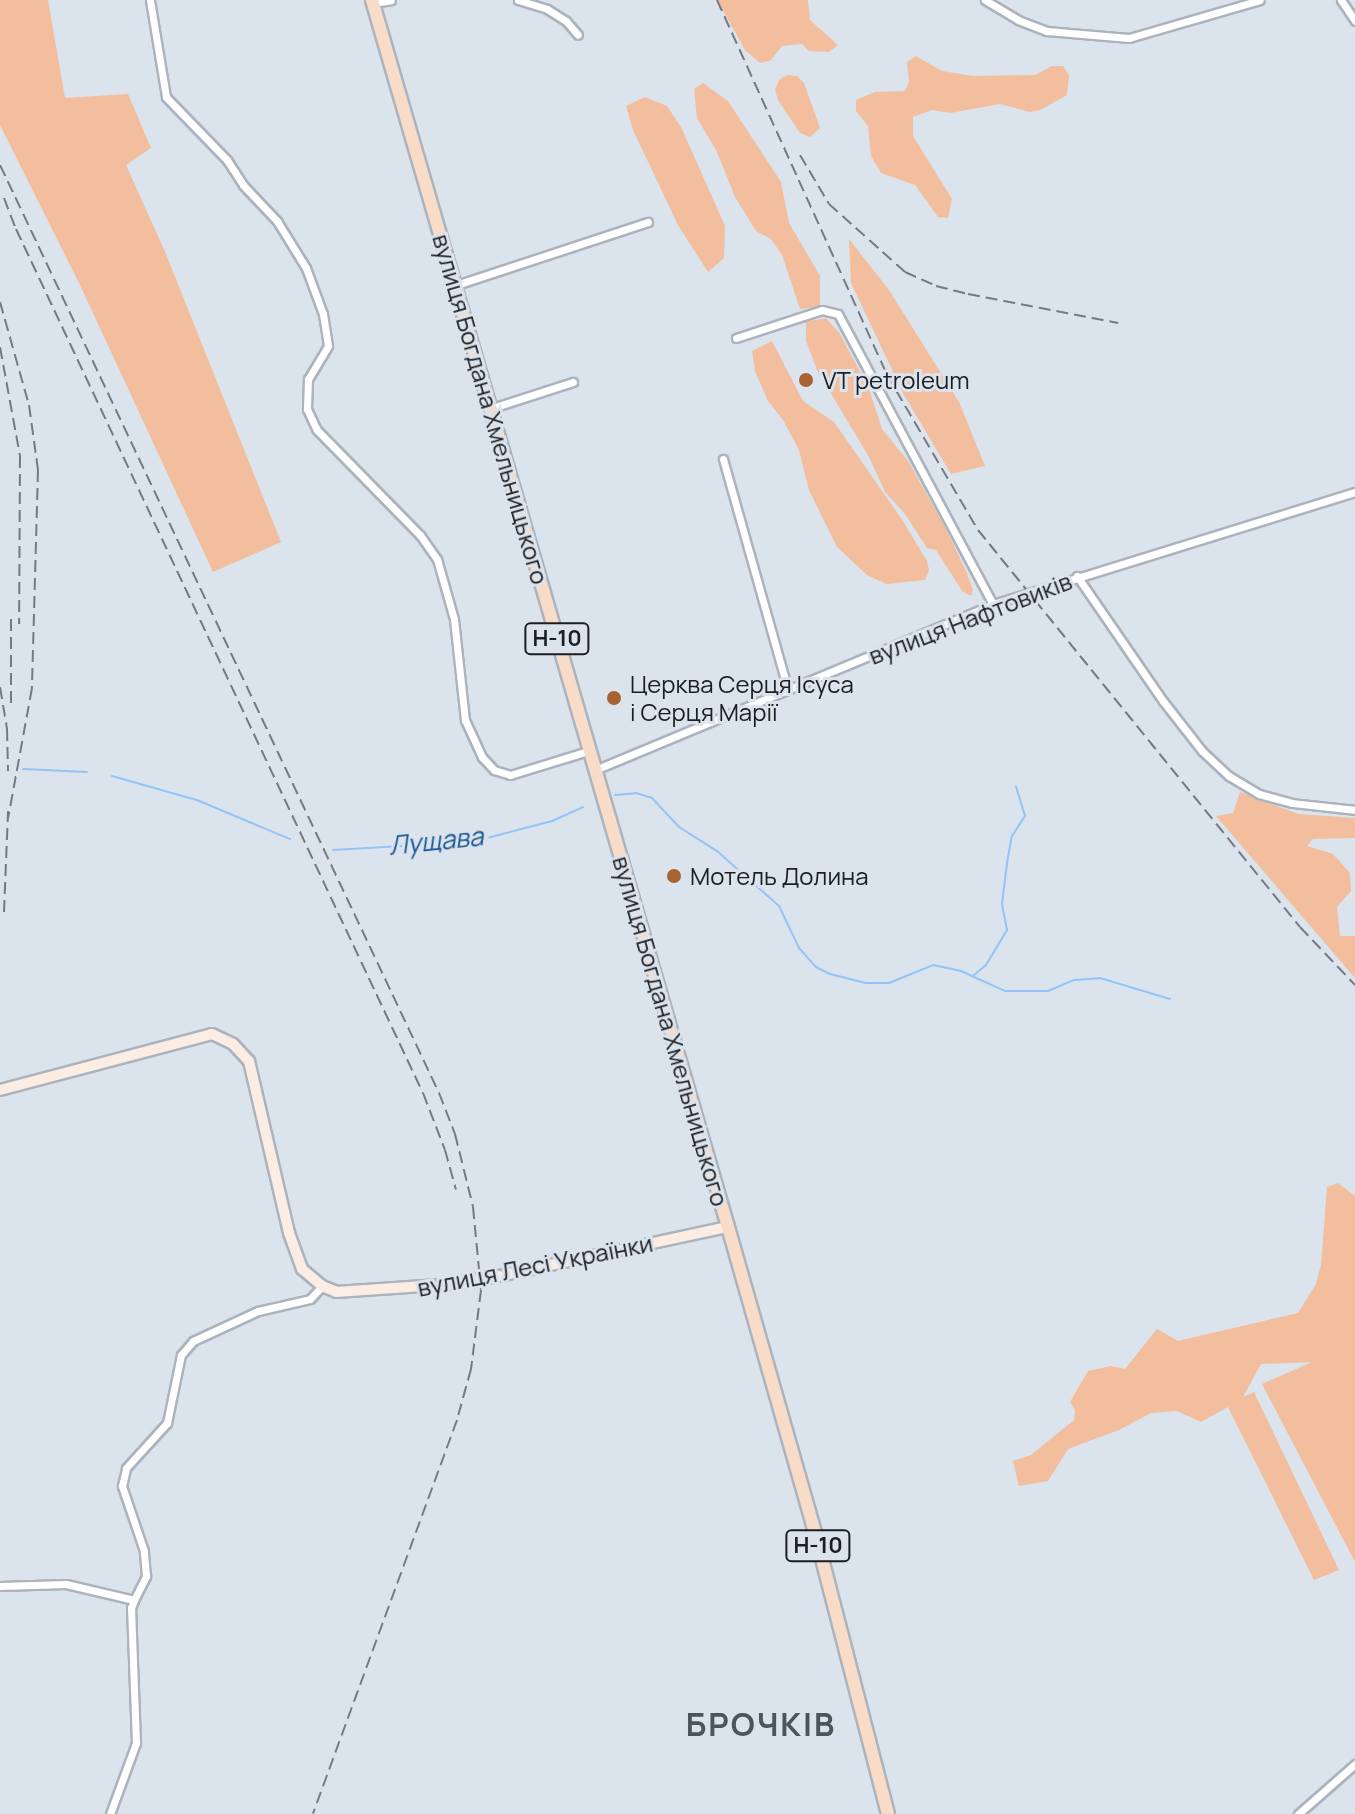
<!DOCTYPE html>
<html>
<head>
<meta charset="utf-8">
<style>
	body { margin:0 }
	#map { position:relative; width:1355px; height:1814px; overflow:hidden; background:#dbe3ec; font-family:Manrope,sans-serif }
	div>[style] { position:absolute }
	.green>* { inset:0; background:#f2be9d }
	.stream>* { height:2px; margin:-1px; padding:0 1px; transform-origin:1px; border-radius:1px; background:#93c4f8 }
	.roads { filter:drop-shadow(2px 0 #acb3bc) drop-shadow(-2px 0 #acb3bc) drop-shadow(0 2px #acb3bc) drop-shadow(0 -2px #acb3bc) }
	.street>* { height:7px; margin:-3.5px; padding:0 3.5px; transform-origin:3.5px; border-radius:3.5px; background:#fff }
	.secondary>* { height:10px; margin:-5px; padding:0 5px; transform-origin:5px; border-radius:5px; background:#fbede4 }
	.primary>* { height:12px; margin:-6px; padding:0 6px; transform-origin:6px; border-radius:6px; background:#f8dcc8 }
	.rail>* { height:2px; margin-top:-1px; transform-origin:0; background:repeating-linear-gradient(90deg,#757a81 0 12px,transparent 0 18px) }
	.bridges { filter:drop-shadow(2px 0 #acb3bc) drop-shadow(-2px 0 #acb3bc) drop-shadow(0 2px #acb3bc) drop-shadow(0 -2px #acb3bc) }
	.secondary-bridge>* { height:10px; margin:-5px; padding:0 5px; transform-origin:5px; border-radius:5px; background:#fbede4 }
	.dots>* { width:22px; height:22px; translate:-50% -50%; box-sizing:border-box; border:4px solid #dbe3ec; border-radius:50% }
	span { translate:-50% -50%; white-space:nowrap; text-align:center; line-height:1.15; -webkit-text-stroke:6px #dbe3ec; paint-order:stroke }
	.shield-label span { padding:2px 6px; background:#dbe3ec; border:2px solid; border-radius:6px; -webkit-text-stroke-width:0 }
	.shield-label { font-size:22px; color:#1b1e22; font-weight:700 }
	.poi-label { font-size:24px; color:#1b1e22 }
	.left { translate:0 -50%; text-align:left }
	.street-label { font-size:24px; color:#1b1e22 }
	.water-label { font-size:26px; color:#195893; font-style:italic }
	.district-label { font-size:32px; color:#4d545c; font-weight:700; letter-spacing:2px }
</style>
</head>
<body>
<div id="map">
	<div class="green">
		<i style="clip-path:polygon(0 0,48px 0,65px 98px,128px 94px,151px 148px,126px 165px,166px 254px,281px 542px,213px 572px,80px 285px,0 125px)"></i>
		<i style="clip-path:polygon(717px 0,808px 0,810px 20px,838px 45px,829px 52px,809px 51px,802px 44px,782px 46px,770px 61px,760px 63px,745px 50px)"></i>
		<i style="clip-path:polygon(916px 56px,942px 71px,973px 76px,1035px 75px,1052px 66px,1063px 66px,1069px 75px,1067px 95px,1040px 110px,1030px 112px,1000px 104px,950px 113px,932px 110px,913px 117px,913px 136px,952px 199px,948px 218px,938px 217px,915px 185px,881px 173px,871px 156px,868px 126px,856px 111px,856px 100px,875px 92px,905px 91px,909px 82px,907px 62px)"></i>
		<i style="clip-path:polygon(787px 75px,797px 76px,804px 83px,820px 128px,810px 137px,800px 133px,778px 100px,775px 90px,779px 80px)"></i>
		<i style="clip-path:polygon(703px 83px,728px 101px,781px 182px,789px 223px,820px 276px,820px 307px,800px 309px,782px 255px,771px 239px,756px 231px,735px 197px,717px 152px,697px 118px,694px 89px)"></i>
		<i style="clip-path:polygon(645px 97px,667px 106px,681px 127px,725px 226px,724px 258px,708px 272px,678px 225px,633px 130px,626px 106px)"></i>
		<i style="clip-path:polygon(849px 239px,889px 290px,959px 402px,985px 466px,951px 474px,904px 395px,851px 283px)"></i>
		<i style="clip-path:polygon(826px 318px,840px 334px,869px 389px,882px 429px,908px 461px,946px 529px,966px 571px,973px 590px,971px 596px,962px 591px,936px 550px,927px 548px,905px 514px,885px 492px,869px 457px,818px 372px,806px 341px,806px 322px)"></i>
		<i style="clip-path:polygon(772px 341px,803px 401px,834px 422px,903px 521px,927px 561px,929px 570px,925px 580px,886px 584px,867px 575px,837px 547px,809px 490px,799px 450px,783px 420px,768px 401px,755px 371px,752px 351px)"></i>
		<i style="clip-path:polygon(1240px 792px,1298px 814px,1355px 818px,1355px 838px,1313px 839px,1307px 846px,1333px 854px,1350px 873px,1351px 891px,1337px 907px,1340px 936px,1355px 936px,1355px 978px,1216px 816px,1233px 813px)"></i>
		<i style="clip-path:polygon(1338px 1183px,1355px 1196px,1355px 1562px,1262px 1384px,1312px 1362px,1261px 1364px,1243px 1397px,1254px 1392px,1339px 1570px,1314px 1580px,1228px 1407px,1201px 1422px,1177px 1411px,1151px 1413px,1119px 1430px,1068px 1449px,1048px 1481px,1019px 1486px,1013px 1461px,1031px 1455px,1074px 1420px,1075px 1410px,1070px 1402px,1088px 1371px,1111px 1366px,1125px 1369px,1157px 1329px,1178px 1341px,1298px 1313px,1316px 1284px,1321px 1265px,1327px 1187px)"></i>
	</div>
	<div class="stream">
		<i style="left:23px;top:769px;width:64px;rotate:2.7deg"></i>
		<i style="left:112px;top:776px;width:88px;rotate:15.8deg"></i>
		<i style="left:197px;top:800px;width:101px;rotate:22.8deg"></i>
		<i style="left:615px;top:795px;width:21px;rotate:-5deg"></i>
		<i style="left:636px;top:793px;width:17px;rotate:17deg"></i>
		<i style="left:652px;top:798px;width:40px;rotate:47deg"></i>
		<i style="left:679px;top:827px;width:45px;rotate:32.3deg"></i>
		<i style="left:717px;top:851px;width:83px;rotate:41.6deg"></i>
		<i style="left:779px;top:906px;width:47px;rotate:64.5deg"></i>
		<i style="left:799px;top:948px;width:25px;rotate:48deg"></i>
		<i style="left:816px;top:967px;width:16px;rotate:27deg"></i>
		<i style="left:830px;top:974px;width:38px;rotate:14deg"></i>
		<i style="left:867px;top:983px;width:22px"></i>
		<i style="left:889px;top:983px;width:48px;rotate:-22.2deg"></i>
		<i style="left:933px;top:965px;width:29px;rotate:12deg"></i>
		<i style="left:961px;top:971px;width:48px;rotate:24.4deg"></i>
		<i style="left:1005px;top:991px;width:43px"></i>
		<i style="left:1048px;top:991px;width:28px;rotate:-23deg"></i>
		<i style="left:1074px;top:980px;width:26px;rotate:-4deg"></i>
		<i style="left:1100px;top:978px;width:73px;rotate:16.7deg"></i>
		<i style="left:333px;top:850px;width:139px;rotate:-3.3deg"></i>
		<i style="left:472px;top:842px;width:83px;rotate:-14.7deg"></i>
		<i style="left:552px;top:821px;width:34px;rotate:-24deg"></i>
		<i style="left:974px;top:975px;width:16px;rotate:-40deg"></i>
		<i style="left:986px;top:965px;width:41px;rotate:-59deg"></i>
		<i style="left:1007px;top:930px;width:26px;rotate:-101deg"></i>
		<i style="left:1002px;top:904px;width:41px;rotate:-83deg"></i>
		<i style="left:1007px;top:863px;width:27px;rotate:-80deg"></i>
		<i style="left:1012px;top:836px;width:24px;rotate:-57deg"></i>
		<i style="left:1025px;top:816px;width:31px;rotate:-107deg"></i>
	</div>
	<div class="roads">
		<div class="street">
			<i style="left:150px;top:0;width:98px;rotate:80.6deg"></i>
			<i style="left:166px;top:97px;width:88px;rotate:45.9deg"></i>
			<i style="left:227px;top:160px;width:30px;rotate:57deg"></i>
			<i style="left:243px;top:185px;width:50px;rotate:46.6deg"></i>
			<i style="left:277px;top:221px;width:55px;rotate:58.3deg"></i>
			<i style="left:306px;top:268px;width:49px;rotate:69.7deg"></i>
			<i style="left:323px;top:314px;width:32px;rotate:81deg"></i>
			<i style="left:328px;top:346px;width:39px;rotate:121deg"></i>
			<i style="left:308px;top:379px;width:30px;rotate:92deg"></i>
			<i style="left:307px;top:409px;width:23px;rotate:65deg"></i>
			<i style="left:317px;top:430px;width:147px;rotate:45.6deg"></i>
			<i style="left:420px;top:535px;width:29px;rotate:55deg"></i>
			<i style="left:437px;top:559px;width:62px;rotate:74.2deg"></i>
			<i style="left:454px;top:619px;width:102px;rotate:83.8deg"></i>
			<i style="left:465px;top:720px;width:41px;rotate:65.3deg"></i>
			<i style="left:482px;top:757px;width:18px;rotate:47deg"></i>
			<i style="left:494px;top:770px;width:17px;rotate:17deg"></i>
			<i style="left:510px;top:775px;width:82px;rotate:-17.1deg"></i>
			<i style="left:518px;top:0;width:30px;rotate:17deg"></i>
			<i style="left:547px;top:9px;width:22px;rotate:32deg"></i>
			<i style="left:566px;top:21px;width:18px;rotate:49deg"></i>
			<i style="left:985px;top:0;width:39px;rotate:31deg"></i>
			<i style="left:1018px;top:20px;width:31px;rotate:21deg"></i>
			<i style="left:1047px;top:31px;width:82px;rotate:4.9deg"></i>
			<i style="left:1129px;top:38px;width:136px;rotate:-16.2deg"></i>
			<i style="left:1341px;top:0;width:25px;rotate:56deg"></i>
			<i style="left:373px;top:3px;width:18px;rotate:-9deg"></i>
			<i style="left:456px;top:285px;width:202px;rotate:-18.2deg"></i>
			<i style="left:736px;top:338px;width:90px;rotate:-18deg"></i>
			<i style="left:822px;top:310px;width:16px;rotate:14deg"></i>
			<i style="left:838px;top:314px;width:329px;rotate:61.9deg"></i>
			<i style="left:492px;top:408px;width:85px;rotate:-17.8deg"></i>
			<i style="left:723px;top:459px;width:240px;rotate:74.3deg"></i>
			<i style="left:1077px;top:576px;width:152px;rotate:55.5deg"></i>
			<i style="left:1163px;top:701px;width:63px;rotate:52deg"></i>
			<i style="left:1202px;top:751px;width:37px;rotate:43deg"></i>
			<i style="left:1229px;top:776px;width:35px;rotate:31deg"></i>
			<i style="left:1259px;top:794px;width:34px;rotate:15deg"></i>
			<i style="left:1292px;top:803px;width:63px;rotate:6.3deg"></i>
			<i style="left:595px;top:770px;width:431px;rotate:-22.6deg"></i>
			<i style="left:993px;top:604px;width:379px;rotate:-17.2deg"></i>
			<i style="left:0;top:1586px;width:66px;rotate:-1.7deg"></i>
			<i style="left:66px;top:1584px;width:70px;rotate:13.2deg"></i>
			<i style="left:134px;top:1600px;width:27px;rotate:-63deg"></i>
			<i style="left:146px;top:1576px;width:25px;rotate:-95deg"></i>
			<i style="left:144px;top:1551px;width:69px;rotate:-108.7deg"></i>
			<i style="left:122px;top:1486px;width:18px;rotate:-77deg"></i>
			<i style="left:126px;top:1468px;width:61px;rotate:-47.7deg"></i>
			<i style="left:167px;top:1423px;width:69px;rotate:-78.4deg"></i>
			<i style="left:181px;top:1355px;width:18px;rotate:-49deg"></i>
			<i style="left:193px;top:1341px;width:72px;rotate:-24.8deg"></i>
			<i style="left:258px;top:1311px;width:53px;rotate:-13deg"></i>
			<i style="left:310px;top:1299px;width:18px;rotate:-47deg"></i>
			<i style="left:110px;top:1814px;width:76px;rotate:-69.9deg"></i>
			<i style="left:136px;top:1743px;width:135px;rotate:-92.1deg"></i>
			<i style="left:131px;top:1608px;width:9px;rotate:-69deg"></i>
			<i style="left:1298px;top:1814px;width:76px;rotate:-41.3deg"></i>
		</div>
		<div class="secondary">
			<i style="left:0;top:1090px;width:219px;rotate:-14.8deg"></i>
			<i style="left:212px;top:1034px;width:23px;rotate:25deg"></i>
			<i style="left:233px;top:1044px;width:23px;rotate:47deg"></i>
			<i style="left:249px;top:1061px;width:177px;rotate:76.9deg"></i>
			<i style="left:289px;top:1233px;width:38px;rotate:70deg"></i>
			<i style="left:302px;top:1269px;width:26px;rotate:40deg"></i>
			<i style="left:322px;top:1286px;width:16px;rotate:22deg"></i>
			<i style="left:337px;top:1292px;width:104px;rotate:-3.9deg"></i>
			<i style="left:499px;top:1276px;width:234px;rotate:-12.1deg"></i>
		</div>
		<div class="primary">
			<i style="left:372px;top:0;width:1278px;rotate:73.82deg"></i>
			<i style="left:728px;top:1227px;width:337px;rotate:74.1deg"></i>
			<i style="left:820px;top:1551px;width:272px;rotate:75.5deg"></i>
		</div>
	</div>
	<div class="rail">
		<i style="left:717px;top:0;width:412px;rotate:65.6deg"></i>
		<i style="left:887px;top:375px;width:180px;rotate:59.6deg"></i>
		<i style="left:978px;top:530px;width:511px;rotate:50.96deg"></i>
		<i style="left:1300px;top:927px;width:80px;rotate:46.5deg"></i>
		<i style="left:800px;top:155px;width:57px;rotate:59.4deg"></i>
		<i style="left:829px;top:204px;width:102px;rotate:41.8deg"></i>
		<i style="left:905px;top:272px;width:34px;rotate:24deg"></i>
		<i style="left:936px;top:286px;width:33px;rotate:14deg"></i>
		<i style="left:968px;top:294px;width:153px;rotate:10.9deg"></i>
		<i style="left:0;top:165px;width:1027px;rotate:64.68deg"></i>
		<i style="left:439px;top:1093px;width:44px;rotate:68.7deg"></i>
		<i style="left:455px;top:1134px;width:75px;rotate:76.1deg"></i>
		<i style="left:473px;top:1207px;width:83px;rotate:84.5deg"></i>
		<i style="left:481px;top:1290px;width:80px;rotate:97.2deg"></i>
		<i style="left:471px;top:1369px;width:53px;rotate:105.4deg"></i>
		<i style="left:457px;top:1420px;width:419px;rotate:110.1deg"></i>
		<i style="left:4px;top:198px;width:33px;rotate:69deg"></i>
		<i style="left:16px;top:229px;width:955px;rotate:64.78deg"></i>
		<i style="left:423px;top:1093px;width:61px;rotate:68.9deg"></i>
		<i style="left:445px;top:1150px;width:41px;rotate:74.6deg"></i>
		<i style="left:0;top:302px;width:107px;rotate:74.3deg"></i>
		<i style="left:29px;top:405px;width:66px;rotate:82.1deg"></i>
		<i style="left:38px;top:470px;width:218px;rotate:91.6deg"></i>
		<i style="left:32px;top:688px;width:133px;rotate:100.4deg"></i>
		<i style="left:0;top:347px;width:111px;rotate:79.6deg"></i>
		<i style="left:20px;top:456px;width:168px;rotate:90.3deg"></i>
		<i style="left:11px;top:619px;width:85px;rotate:90deg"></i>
		<i style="left:0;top:687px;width:43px;rotate:80.5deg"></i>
		<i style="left:7px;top:729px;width:42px;rotate:88.6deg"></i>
		<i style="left:4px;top:912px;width:101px;rotate:-87.7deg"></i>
	</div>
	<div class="bridges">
		<div class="secondary-bridge">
			<i style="left:441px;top:1285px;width:59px;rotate:-8.8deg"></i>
		</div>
	</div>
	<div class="dots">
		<i style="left:806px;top:380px;background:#a76432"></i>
		<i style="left:614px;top:698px;background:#a76432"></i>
		<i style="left:674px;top:876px;background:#a76432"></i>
	</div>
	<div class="shield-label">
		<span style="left:557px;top:639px">Н-10</span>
		<span style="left:818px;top:1546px">Н-10</span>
	</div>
	<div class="poi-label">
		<span class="left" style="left:822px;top:380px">VT petroleum</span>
		<span class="left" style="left:630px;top:698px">Церква Серця Ісуса<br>і Серця Марії</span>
		<span class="left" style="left:690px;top:876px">Мотель Долина</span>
	</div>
	<div class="street-label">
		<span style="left:491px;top:409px;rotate:74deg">вулиця Богдана Хмельницького</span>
		<span style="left:970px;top:618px;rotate:-21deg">вулиця Нафтовиків</span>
		<span style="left:671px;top:1031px;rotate:74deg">вулиця Богдана Хмельницького</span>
		<span style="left:535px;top:1265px;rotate:-11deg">вулиця Лесі Українки</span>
	</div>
	<div class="water-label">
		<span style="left:436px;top:841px;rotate:-6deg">Лущава</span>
	</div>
	<div class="district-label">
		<span style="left:761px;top:1724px">БРОЧКІВ</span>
	</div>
</div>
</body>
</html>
